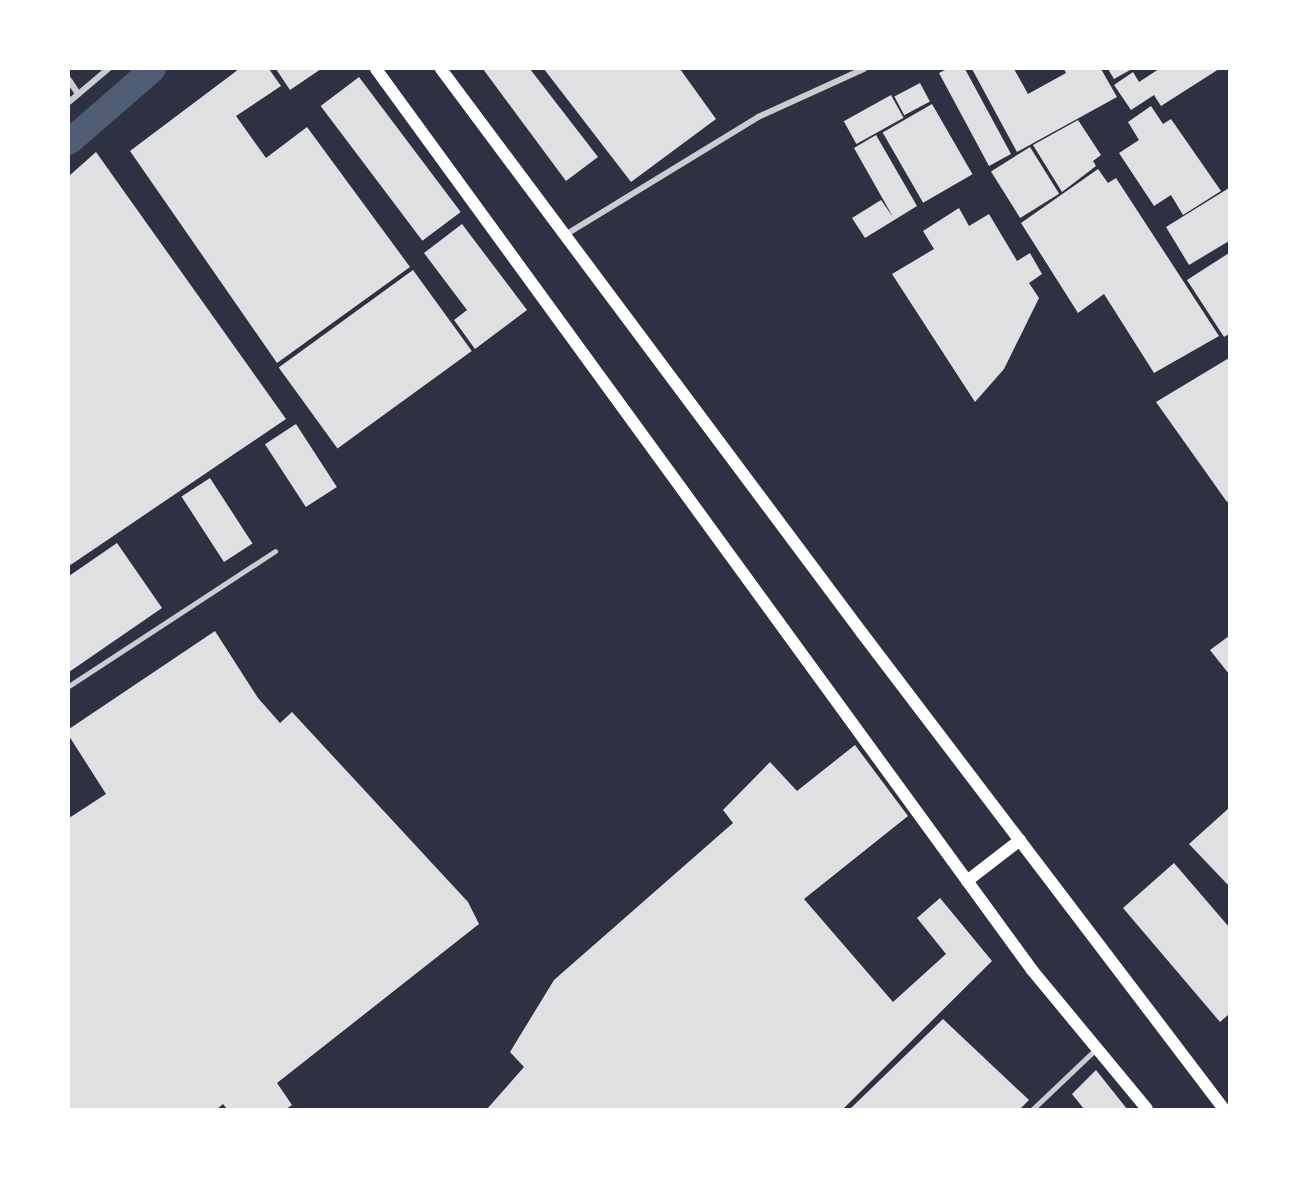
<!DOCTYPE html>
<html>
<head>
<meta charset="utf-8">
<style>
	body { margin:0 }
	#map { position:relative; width:1298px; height:1178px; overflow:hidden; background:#2d3142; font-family:"Asap Condensed",sans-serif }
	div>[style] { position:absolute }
	.canal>* { height:26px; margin:-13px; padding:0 13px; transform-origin:13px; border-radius:13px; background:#4f5d75 }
	.building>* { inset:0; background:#e0e0e3; transform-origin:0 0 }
	.service>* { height:4.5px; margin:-2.25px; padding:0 2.25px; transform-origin:2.25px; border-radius:2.25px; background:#caccd0 }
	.minor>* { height:6px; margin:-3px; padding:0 3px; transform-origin:3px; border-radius:3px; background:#caccd0 }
	.secondary>* { height:12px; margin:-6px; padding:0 6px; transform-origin:6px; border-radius:6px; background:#fff }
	span { translate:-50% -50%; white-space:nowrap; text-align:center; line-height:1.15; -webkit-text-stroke:4.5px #fff; paint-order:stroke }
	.frame { position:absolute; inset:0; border:70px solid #fff; pointer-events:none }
</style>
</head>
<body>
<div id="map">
	<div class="canal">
		<i style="left:69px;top:142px;width:111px;rotate:-41deg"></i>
	</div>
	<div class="building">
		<i style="clip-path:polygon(239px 69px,269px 69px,281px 86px,236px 116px,266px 158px,307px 127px,410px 267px,277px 363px,130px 151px)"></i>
		<i style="clip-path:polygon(276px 69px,321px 69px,290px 90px)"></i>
		<i style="clip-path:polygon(483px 69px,530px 69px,598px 157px,566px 181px)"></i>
		<i style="clip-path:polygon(544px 69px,680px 69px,716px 119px,631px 182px)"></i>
		<i style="clip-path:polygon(947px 69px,965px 69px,1011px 154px,989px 166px,939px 73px)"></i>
		<i style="clip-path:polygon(972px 69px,1014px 69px,1028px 94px,1066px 73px,1064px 69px,1101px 69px,1117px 97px,1017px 152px)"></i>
		<i style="clip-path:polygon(1108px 69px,1132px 69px,1114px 79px)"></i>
		<i style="clip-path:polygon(1159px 69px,1219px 69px,1161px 106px,1154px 95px,1131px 110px,1114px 85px,1133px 72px,1139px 82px)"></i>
		<i style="left:359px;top:77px;width:169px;height:48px;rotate:53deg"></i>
		<i style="left:920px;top:83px;width:21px;height:29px;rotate:62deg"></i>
		<i style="left:891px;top:95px;width:26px;height:54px;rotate:61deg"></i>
		<i style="left:932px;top:104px;width:81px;height:57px;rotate:60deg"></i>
		<i style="clip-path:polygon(1151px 106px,1163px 124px,1171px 119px,1221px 191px,1183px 215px,1171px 195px,1154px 206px,1119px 153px,1139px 140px,1128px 122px)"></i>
		<i style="clip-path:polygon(1078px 120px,1101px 155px,1093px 161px,1096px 166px,1062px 192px,1033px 145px)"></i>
		<i style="clip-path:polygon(876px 135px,917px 206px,865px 238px,852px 218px,881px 200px,893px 217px,854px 148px)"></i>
		<i style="left:1030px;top:147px;width:55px;height:46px;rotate:58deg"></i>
		<i style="clip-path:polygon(96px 152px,286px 419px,69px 566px,69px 176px)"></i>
		<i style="clip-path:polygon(1098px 169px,1108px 183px,1116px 178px,1219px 336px,1154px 373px,1104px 294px,1078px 313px,1021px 223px)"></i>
		<i style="clip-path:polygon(1229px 188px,1229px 241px,1189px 265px,1166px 227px)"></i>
		<i style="clip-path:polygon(959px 208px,969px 226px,989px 214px,1017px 261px,1030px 253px,1042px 274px,1029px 283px,1039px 298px,1004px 369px,975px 402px,892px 274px,934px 249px,923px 231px)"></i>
		<i style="clip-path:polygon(462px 224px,527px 310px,475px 349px,454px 320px,467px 310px,424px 253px)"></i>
		<i style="clip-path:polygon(1229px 253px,1229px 334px,1224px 337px,1187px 280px)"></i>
		<i style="left:413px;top:270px;width:100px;height:166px;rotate:54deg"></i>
		<i style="clip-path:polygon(1229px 358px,1229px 501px,1227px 502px,1156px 402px)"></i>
		<i style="left:296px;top:424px;width:75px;height:37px;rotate:57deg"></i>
		<i style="left:210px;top:478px;width:78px;height:34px;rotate:57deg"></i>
		<i style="clip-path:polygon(117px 543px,162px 608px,69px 672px,69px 576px)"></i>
		<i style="clip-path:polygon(215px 631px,258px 698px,280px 723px,292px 712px,468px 902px,479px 924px,277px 1083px,292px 1105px,286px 1109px,227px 1109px,223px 1104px,217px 1109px,69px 1109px,69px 818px,106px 794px,69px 736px,69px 729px)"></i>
		<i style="clip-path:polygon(1229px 636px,1229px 674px,1210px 650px)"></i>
		<i style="clip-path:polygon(855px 745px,908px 816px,804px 899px,893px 1002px,946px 954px,917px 918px,940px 898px,992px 961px,843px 1109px,487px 1109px,524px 1067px,510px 1052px,554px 980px,733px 823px,723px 810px,770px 762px,797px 791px)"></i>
		<i style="clip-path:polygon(1229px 808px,1229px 886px,1189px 844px)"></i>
		<i style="clip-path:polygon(1174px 863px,1229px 927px,1229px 1014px,1220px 1022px,1123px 908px)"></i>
		<i style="clip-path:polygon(943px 1019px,1029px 1100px,1020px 1109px,850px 1109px)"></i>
		<i style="clip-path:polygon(1096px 1070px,1127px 1109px,1084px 1109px,1072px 1094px)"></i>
	</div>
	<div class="service">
		<i style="left:69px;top:686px;width:246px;rotate:-33.2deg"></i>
		<i style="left:1033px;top:1109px;width:87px;rotate:-43.6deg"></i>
	</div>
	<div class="minor">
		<i style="left:69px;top:80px;width:17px;rotate:57deg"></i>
		<i style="left:69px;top:102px;width:51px;rotate:-40.2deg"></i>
		<i style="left:565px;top:235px;width:226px;rotate:-31.4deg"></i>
		<i style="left:758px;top:117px;width:116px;rotate:-24.4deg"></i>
	</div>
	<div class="secondary">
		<i style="left:376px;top:69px;width:1115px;rotate:53.94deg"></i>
		<i style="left:1032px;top:970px;width:180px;rotate:50.4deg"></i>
		<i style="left:441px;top:69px;width:704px;rotate:53.26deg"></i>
		<i style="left:862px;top:633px;width:598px;rotate:52.75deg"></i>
		<i style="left:967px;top:881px;width:67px;rotate:-37.7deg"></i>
	</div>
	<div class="frame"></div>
</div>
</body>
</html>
